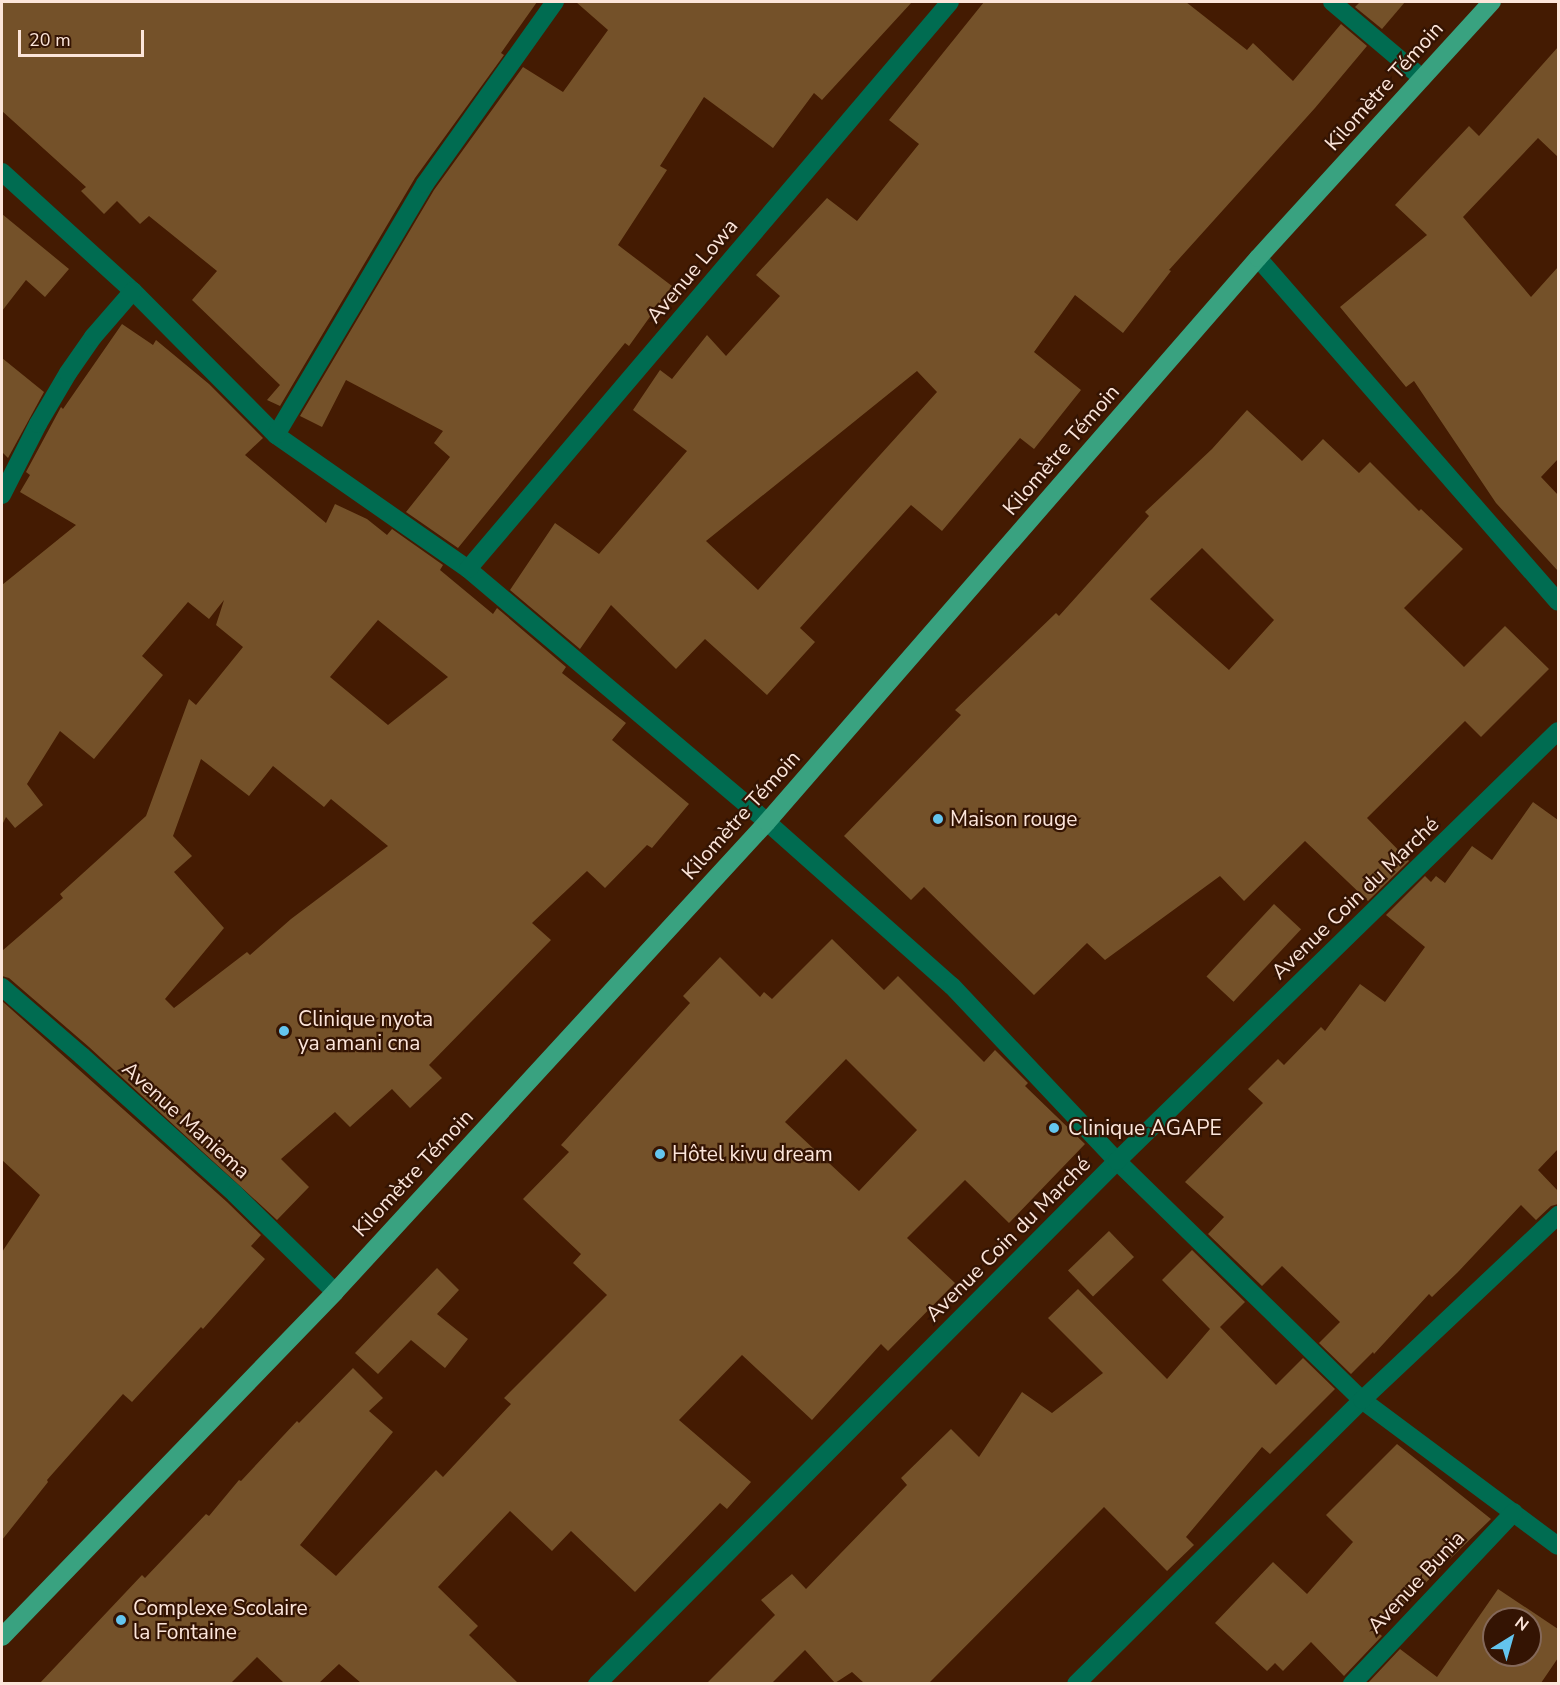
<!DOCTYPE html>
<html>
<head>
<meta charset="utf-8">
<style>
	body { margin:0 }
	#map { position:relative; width:1560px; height:1685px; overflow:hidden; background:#441b02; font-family:"Nunito Sans",sans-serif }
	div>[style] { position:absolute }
	.building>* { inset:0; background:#745129; transform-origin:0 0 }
	.minor>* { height:18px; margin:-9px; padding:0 9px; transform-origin:9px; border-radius:9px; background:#006c51 }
	.major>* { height:18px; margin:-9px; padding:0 9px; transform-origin:9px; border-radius:9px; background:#39a280 }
	.dots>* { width:16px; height:16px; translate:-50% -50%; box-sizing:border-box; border:3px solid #341403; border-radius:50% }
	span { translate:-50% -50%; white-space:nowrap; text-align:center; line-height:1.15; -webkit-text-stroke:4.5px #341403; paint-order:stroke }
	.street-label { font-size:21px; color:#fce5da }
	.poi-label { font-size:21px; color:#fce5da }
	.left { translate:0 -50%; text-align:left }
	.frame { position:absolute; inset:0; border:3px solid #fce5da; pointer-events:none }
	.north { position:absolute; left:1482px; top:1607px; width:60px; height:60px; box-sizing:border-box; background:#341403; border:2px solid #846859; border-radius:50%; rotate:37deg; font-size:16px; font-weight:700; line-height:24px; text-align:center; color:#fce5da }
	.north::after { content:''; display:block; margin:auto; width:21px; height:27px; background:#64c5ee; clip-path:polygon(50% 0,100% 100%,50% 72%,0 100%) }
	.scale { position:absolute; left:18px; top:30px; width:126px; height:27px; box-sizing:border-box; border:3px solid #fce5da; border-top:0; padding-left:8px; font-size:18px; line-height:21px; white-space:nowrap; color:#fce5da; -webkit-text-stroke:4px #341403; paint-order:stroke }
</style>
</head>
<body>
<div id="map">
	<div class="building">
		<i style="clip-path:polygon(2px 2px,537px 2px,501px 53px,504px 55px,415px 178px,280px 406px,267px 400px,280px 385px,192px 300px,217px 271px,149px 216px,140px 224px,117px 201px,104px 214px,81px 191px,86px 187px,2px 111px)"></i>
		<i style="clip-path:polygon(576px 2px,912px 2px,822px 100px,814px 93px,773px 148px,704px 97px,660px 166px,667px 170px,618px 245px,672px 286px,629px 346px,625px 343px,458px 548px,406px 512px,450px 457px,434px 443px,443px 431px,346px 380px,322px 427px,300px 416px,434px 190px,523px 67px,563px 92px,608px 30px)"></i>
		<i style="clip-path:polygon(evenodd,984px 2px,1186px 2px,1247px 50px,1253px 43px,1293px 81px,1341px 24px,1367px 46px,1315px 108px,1169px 270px,1171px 271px,1123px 333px,1075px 295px,1034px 352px,1081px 390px,1034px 449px,1020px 438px,942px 531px,911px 505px,800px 628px,815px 642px,767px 695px,705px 639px,676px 669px,611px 605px,580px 649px,510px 590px,555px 523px,599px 554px,687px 451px,633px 410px,660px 370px,672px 379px,707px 335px,726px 356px,780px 296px,756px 275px,827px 198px,857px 221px,919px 144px,889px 120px,984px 2px,917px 371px,937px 392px,758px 590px,706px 541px,917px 371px)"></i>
		<i style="clip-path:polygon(1360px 2px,1405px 2px,1382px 29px,1355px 7px)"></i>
		<i style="clip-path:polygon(1558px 47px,1558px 157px,1538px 138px,1463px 217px,1531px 297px,1558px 267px,1558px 459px,1541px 477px,1558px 495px,1558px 571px,1496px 503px,1414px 381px,1406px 387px,1340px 307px,1427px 235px,1395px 205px,1469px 126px,1479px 136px)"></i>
		<i style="clip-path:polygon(2px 214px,69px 269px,45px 297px,26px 280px,2px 311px)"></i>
		<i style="clip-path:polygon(evenodd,122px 324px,153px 345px,156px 340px,209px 384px,263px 438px,245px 455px,326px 523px,335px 504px,367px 519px,387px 535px,392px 529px,443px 565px,440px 570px,493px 614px,497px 608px,566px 667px,562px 673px,626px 723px,612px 740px,689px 804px,652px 848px,647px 845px,605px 888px,587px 871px,532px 923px,551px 940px,429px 1065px,442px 1078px,410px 1108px,392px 1089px,350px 1127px,335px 1112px,281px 1159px,309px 1187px,277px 1220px,89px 1047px,9px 978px,2px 976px,2px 951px,63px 898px,60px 894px,146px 816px,189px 699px,196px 705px,243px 647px,216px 625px,224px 600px,209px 619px,188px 602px,142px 656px,163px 675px,94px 759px,60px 731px,27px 784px,43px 805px,15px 828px,6px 817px,2px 825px,2px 585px,76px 525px,20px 492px,30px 475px,26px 472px,61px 407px,63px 409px,122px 324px,378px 620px,448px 677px,388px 725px,330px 677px,378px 620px,122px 324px,201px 759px,249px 796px,273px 766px,324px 807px,331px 799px,388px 846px,291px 919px,250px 955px,247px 952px,174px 1008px,165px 999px,224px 928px,174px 872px,192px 856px,173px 836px,201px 759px)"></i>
		<i style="clip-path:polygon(2px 358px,44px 392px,8px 458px,2px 452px)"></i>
		<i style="clip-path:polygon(evenodd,1247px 410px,1302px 461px,1323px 439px,1359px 473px,1370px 462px,1419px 511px,1421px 509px,1463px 549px,1404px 608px,1464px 667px,1505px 626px,1549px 669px,1481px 737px,1465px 721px,1367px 818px,1409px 861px,1368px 901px,1305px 841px,1244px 901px,1220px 876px,1105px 960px,1087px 943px,1034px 995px,924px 887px,911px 900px,844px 836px,961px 715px,955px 710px,1056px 613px,1059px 616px,1149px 516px,1145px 512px,1212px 449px,1247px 410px,1202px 548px,1274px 620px,1229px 670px,1150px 599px,1202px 548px)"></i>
		<i style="clip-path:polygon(1533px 802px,1558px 820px,1558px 1149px,1538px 1170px,1558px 1191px,1558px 1204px,1551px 1206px,1536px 1220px,1521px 1205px,1458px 1272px,1432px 1297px,1429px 1294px,1374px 1354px,1373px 1352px,1351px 1374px,1319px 1343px,1340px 1322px,1282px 1266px,1262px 1286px,1208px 1234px,1224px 1217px,1185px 1182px,1263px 1103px,1248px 1089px,1278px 1059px,1284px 1065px,1321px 1027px,1325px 1031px,1360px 984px,1385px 1002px,1425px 947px,1386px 915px,1425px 876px,1431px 882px,1436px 876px,1445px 883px,1472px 846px,1492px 860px)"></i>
		<i style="left:1274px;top:904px;width:37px;height:99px;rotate:43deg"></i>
		<i style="clip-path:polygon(evenodd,832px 939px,884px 990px,898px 976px,984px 1062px,995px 1050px,1028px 1083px,1025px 1086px,1085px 1144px,1009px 1223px,965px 1180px,907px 1238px,955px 1283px,888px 1351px,881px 1344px,812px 1420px,742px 1355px,679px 1420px,751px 1482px,727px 1509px,720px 1503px,635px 1592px,571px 1531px,552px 1551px,510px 1511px,438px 1587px,478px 1626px,469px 1635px,518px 1683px,361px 1683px,339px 1664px,319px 1683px,284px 1683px,257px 1657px,231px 1683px,40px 1683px,142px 1575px,145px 1578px,206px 1514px,209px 1516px,239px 1480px,241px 1481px,297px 1421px,299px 1423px,353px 1368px,383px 1398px,369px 1411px,393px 1432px,300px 1545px,336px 1576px,436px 1470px,443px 1477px,511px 1404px,504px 1398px,607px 1295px,573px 1263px,581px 1254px,523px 1199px,569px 1152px,561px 1145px,690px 1003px,683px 996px,720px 957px,760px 997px,764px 992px,772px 999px,832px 939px,846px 1059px,917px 1130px,859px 1191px,785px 1122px,846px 1059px)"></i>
		<i style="clip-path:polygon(2px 1001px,227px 1202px,261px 1235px,251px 1246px,265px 1259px,203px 1329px,201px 1327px,132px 1402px,123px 1394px,47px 1480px,48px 1482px,2px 1540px,2px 1252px,40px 1195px,2px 1160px)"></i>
		<i style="left:1109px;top:1231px;width:36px;height:57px;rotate:46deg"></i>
		<i style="clip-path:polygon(1192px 1250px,1245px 1302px,1220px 1327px,1276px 1385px,1303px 1358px,1335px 1389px,1270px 1454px,1262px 1447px,1186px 1537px,1194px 1545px,1167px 1571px,1104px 1507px,929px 1683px,864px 1683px,852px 1672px,835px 1683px,805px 1650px,772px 1683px,707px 1683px,775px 1615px,761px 1600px,792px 1574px,806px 1589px,907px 1485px,901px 1478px,951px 1429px,979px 1457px,1022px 1392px,1052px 1413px,1103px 1373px,1048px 1318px,1078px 1289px,1167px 1379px,1210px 1329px,1162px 1280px)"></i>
		<i style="clip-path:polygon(437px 1268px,459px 1290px,437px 1314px,468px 1339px,445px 1368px,411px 1340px,378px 1374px,355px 1353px)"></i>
		<i style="clip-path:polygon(1397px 1444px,1491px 1519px,1376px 1631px,1382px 1636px,1344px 1676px,1311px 1642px,1283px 1671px,1275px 1663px,1267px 1671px,1215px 1623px,1273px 1562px,1307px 1594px,1353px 1542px,1326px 1515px)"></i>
		<i style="clip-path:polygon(evenodd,1498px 1589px,1558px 1629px,1558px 1658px,1541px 1683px,1368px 1683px,1400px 1649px,1437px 1677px,1498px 1589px,1494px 1619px,1530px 1619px,1530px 1655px,1494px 1655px,1494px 1619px)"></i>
	</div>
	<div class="minor">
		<i style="left:1332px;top:2px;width:118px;rotate:40.2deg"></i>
		<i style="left:2px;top:172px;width:177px;rotate:42.3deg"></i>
		<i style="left:133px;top:291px;width:203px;rotate:45.2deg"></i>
		<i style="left:276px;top:435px;width:234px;rotate:34.9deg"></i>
		<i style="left:468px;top:569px;width:392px;rotate:40.2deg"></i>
		<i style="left:767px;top:822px;width:247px;rotate:41.6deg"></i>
		<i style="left:952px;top:986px;width:241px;rotate:46.7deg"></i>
		<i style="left:1117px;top:1161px;width:342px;rotate:44.3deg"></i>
		<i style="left:1362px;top:1400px;width:244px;rotate:36.7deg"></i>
		<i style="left:1258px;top:258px;width:456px;rotate:48.9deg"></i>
		<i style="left:276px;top:435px;width:292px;rotate:-59.3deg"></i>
		<i style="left:425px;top:184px;width:224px;rotate:-54.5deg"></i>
		<i style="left:2px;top:495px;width:80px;rotate:-63.1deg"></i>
		<i style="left:38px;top:424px;width:59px;rotate:-59.5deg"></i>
		<i style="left:68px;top:373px;width:44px;rotate:-55.2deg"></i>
		<i style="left:93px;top:337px;width:61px;rotate:-49deg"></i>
		<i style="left:468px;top:569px;width:744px;rotate:-49.63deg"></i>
		<i style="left:2px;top:987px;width:106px;rotate:40.8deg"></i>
		<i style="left:82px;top:1056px;width:206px;rotate:42deg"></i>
		<i style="left:235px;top:1194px;width:140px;rotate:44.4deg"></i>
		<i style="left:597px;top:1684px;width:738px;rotate:-45.16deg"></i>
		<i style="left:1117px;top:1161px;width:616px;rotate:-44.28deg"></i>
		<i style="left:1076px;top:1684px;width:403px;rotate:-44.8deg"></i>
		<i style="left:1362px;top:1400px;width:270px;rotate:-43.3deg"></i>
		<i style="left:1352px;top:1684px;width:236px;rotate:-46.7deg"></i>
	</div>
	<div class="major">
		<i style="left:2px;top:1637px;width:479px;rotate:-46deg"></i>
		<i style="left:335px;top:1292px;width:638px;rotate:-47.41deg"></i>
		<i style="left:767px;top:822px;width:748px;rotate:-48.96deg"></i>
		<i style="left:1258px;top:258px;width:347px;rotate:-47.6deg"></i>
	</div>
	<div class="dots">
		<i style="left:938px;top:819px;background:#64c5ee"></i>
		<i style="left:284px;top:1031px;background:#64c5ee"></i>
		<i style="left:1054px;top:1128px;background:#64c5ee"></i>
		<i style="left:660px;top:1154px;background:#64c5ee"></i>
		<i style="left:121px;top:1620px;background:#64c5ee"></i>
	</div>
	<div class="street-label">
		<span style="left:1384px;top:86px;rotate:-48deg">Kilomètre Témoin</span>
		<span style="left:692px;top:271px;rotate:-50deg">Avenue Lowa</span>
		<span style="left:1061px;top:450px;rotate:-49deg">Kilomètre Témoin</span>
		<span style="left:741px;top:815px;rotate:-48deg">Kilomètre Témoin</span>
		<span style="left:1355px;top:898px;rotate:-44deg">Avenue Coin du Marché</span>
		<span style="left:186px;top:1120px;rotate:42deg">Avenue Maniema</span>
		<span style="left:413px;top:1173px;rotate:-47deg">Kilomètre Témoin</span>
		<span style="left:1008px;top:1239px;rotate:-45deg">Avenue Coin du Marché</span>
		<span style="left:1416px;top:1582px;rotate:-47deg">Avenue Bunia</span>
	</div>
	<div class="poi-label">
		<span class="left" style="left:950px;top:819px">Maison rouge</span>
		<span class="left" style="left:298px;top:1031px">Clinique nyota<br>ya amani cna</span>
		<span class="left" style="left:1068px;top:1128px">Clinique AGAPE</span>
		<span class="left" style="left:672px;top:1154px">Hôtel kivu dream</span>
		<span class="left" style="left:133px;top:1620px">Complexe Scolaire<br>la Fontaine</span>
	</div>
	<div class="frame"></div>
	<div class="north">N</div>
	<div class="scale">20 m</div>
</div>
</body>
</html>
